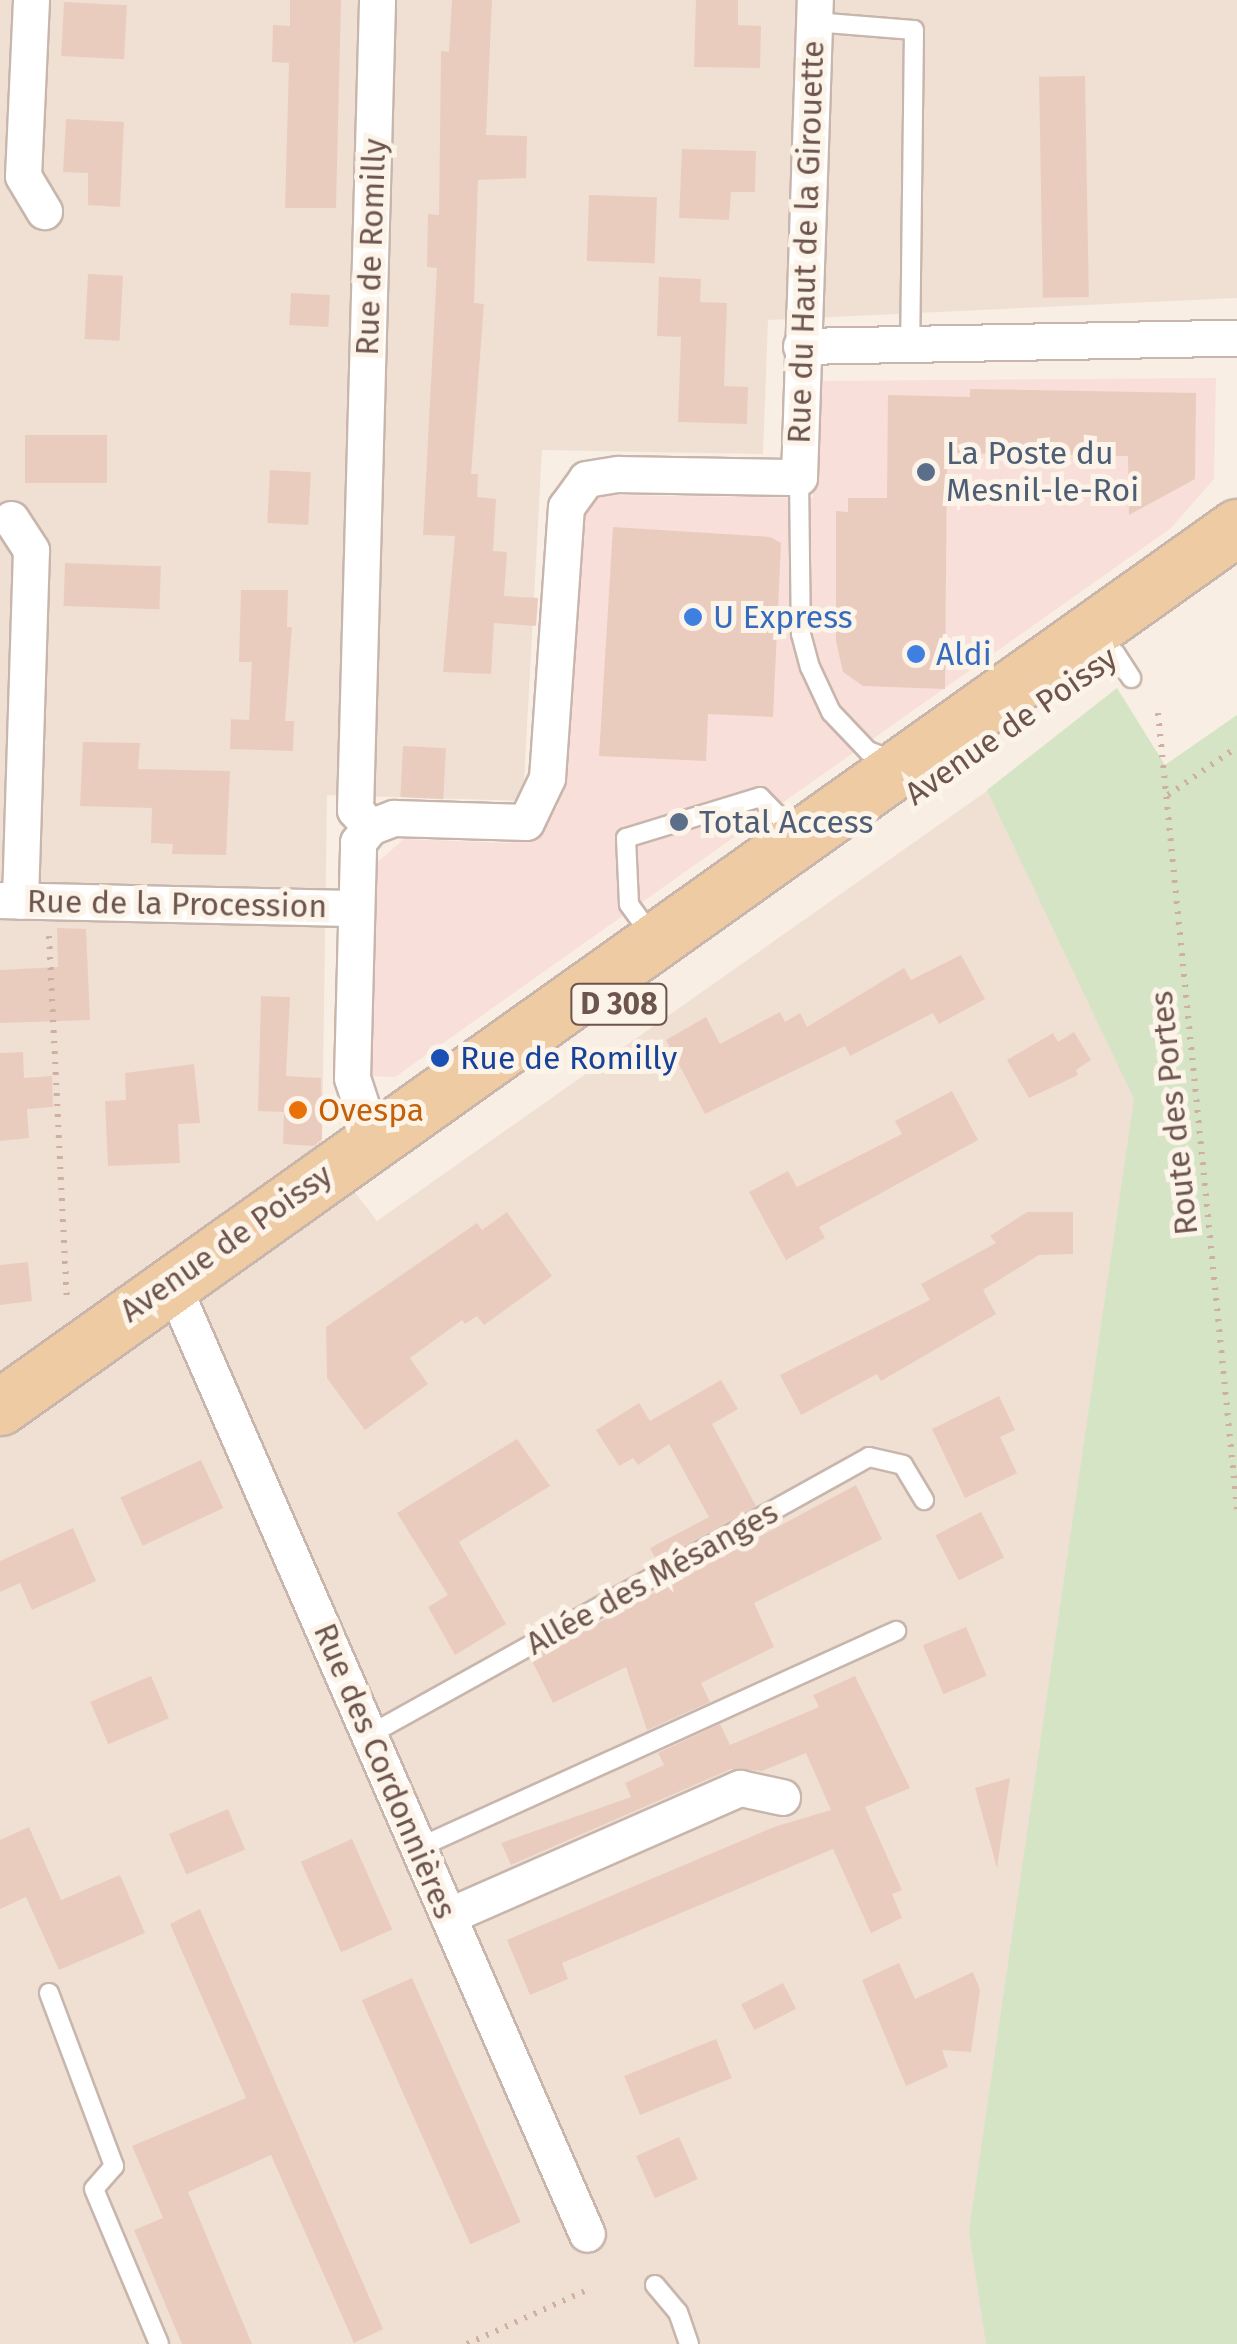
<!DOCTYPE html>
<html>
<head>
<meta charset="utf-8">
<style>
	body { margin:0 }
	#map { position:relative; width:1237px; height:2344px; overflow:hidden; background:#f9eee4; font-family:"Fira Sans",sans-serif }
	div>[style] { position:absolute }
	.residential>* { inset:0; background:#efe0d3 }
	.commercial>* { inset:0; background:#f8dfd9 }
	.green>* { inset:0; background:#d5e4c5 }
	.building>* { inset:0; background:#eaccbf; transform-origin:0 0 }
	.path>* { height:6px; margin-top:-3px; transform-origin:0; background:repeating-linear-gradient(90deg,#cfafa3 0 2.5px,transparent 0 10.5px) }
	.roads { filter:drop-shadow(2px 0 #c8b6ac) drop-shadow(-2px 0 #c8b6ac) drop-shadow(0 2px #c8b6ac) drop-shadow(0 -2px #c8b6ac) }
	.lane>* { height:18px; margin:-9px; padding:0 9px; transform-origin:9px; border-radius:9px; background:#fff }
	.street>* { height:35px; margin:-17.5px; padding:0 17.5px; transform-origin:17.5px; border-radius:17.5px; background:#fff }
	.primary>* { height:55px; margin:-27.5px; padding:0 27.5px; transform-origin:27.5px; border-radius:27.5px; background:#efcba4 }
	.dots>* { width:28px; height:28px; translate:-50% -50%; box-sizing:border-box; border:5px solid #fcf3e9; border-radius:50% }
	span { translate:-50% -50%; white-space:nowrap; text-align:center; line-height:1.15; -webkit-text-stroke:10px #fcf3e9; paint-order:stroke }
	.shield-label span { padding:2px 8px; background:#fcf3e9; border:2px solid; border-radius:8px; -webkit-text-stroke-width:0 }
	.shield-label { font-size:30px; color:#6d554d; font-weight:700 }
	.street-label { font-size:32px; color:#6d554d }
	.service-label { font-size:32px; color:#4e5e75 }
	.left { translate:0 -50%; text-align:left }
	.shop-label { font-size:32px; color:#366cbe }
	.transit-label { font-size:32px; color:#164399 }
	.food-label { font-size:32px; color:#c56008 }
</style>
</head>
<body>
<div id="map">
	<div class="residential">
		<i style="clip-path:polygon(0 0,1237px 0,1237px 298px,768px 320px,763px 454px,542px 450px,523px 801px,327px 795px,322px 1149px,377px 1221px,1082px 724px,1182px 977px,1042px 2344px,0 2344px)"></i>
	</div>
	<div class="commercial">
		<i style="clip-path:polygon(1216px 378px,1214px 479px,1171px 528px,395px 1077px,367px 1076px,372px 867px,404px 839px,509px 843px,538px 834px,558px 806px,580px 508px,605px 495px,813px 498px,820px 381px)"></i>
	</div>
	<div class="green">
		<i style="clip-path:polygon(1117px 688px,1165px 765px,1237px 715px,1237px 2344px,986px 2344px,969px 2231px,1134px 1099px,987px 790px)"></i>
	</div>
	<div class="building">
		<i style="clip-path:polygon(290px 0,341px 0,336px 208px,285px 208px,289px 63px,272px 62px,273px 25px,290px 26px)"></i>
		<i style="clip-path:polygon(452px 0,492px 0,486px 135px,527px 136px,526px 178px,478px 180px,474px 303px,484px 304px,471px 474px,478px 474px,477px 497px,496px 499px,493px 551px,507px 552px,504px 596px,538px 598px,536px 626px,494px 623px,491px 674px,443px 672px,455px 536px,423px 535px,437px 268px,427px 267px,428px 214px,439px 215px,441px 51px,449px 52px)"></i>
		<i style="clip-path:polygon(696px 0,738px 0,738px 25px,761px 26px,760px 68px,694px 67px)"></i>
		<i style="left:64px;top:2px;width:63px;height:54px;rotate:3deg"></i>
		<i style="left:1085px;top:76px;width:221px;height:46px;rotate:89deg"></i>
		<i style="clip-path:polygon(66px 119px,124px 122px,120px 207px,88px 205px,88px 173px,63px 172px)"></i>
		<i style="clip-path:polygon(682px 149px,756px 151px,755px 192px,731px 192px,729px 220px,679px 218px)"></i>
		<i style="left:589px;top:195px;width:68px;height:66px;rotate:2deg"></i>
		<i style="left:88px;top:274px;width:35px;height:65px;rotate:3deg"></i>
		<i style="clip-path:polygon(659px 277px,701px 279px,700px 302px,727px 303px,724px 386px,748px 387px,747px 424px,678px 422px,681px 337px,657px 336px)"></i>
		<i style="left:291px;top:293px;width:39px;height:32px;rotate:3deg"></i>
		<i style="clip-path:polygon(970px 389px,1196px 393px,1195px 479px,1129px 515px,1128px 456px,947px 453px,945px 689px,863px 686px,843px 672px,836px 641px,836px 511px,848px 512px,848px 498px,887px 498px,888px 395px,970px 397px)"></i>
		<i style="left:25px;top:435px;width:82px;height:48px"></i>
		<i style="left:270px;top:470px;width:41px;height:53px;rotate:3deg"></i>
		<i style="clip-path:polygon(613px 527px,770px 537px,781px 543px,773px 717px,708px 714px,706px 761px,599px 756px)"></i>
		<i style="left:65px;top:563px;width:96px;height:43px;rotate:2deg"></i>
		<i style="clip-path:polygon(241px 590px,288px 590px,287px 627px,292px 627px,285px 721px,294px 721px,293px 751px,230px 749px,231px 719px,249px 720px,252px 662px,239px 662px)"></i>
		<i style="clip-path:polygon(83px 742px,140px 743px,138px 769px,230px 771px,226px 855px,172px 854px,173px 844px,151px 843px,152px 808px,80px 806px)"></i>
		<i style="left:403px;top:746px;width:43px;height:51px;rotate:3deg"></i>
		<i style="clip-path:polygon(57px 928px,86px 929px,90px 1020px,0 1023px,0 970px,58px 967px)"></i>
		<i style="clip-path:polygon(961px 955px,985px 999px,939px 1024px,933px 1013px,850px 1056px,845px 1046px,705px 1114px,666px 1040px,706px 1017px,720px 1044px,780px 1012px,785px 1022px,800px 1013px,807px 1027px,904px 968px,911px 980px)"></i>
		<i style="clip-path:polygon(261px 996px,290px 997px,286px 1076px,321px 1078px,322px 1139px,314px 1146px,283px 1144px,284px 1112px,258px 1111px)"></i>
		<i style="clip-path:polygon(1074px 1032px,1091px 1060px,1076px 1070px,1078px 1075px,1029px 1098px,1007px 1060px,1053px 1033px,1058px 1042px)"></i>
		<i style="clip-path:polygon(23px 1052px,24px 1078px,52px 1076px,53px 1107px,27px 1109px,29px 1138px,0 1141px,0 1053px)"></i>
		<i style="clip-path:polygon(194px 1064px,200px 1123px,178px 1124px,180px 1163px,108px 1166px,105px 1101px,126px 1100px,125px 1073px)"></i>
		<i style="clip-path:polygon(952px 1091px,978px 1140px,819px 1227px,825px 1238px,786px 1260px,749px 1192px,788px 1171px,797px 1187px,902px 1134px,895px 1121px)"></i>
		<i style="clip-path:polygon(507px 1212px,552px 1276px,484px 1325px,477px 1316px,465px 1324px,462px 1320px,410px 1358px,428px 1384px,365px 1430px,327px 1378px,326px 1327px,477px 1223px,482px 1230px)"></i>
		<i style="clip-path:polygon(1027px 1212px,1073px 1212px,1073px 1254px,1039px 1255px,983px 1290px,996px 1314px,881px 1381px,877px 1374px,801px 1415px,780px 1375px,930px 1300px,921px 1284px,996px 1243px,990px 1236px)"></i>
		<i style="clip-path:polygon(28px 1262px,32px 1301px,0 1305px,0 1265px)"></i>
		<i style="clip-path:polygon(721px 1380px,738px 1409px,712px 1424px,756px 1506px,657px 1561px,650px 1548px,709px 1517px,669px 1444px,638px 1465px,633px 1458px,619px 1466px,596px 1430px,639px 1403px,650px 1421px)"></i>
		<i style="clip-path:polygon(999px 1396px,1015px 1430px,1000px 1437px,1017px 1473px,965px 1498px,932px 1429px)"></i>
		<i style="clip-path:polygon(517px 1439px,550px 1486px,459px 1542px,506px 1624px,455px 1655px,428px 1607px,448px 1595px,397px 1513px)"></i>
		<i style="left:201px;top:1460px;width:53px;height:89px;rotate:65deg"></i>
		<i style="clip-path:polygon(856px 1485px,882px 1539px,754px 1603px,774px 1647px,701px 1683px,710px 1702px,647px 1730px,626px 1667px,553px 1703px,531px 1659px)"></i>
		<i style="left:981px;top:1512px;width:51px;height:51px;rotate:63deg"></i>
		<i style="clip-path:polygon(73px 1528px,96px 1581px,32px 1610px,20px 1583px,0 1592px,0 1561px)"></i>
		<i style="left:966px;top:1627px;width:53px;height:47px;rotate:67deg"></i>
		<i style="left:151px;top:1676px;width:46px;height:66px;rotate:67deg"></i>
		<i style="clip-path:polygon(855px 1676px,910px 1788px,865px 1807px,902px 1890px,892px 1894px,902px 1918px,871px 1933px,833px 1849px,562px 1963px,568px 1979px,530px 1995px,507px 1940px,774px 1827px,831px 1810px,806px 1753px,762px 1771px,731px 1769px,511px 1865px,501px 1843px,631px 1797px,625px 1783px,664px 1765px,658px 1753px,720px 1724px,730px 1745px,819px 1707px,813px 1695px)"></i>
		<i style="clip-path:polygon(1010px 1778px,997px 1868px,975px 1788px)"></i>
		<i style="left:228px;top:1809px;width:44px;height:64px;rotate:67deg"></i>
		<i style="clip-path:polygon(29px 1827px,61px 1900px,120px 1875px,145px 1933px,59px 1970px,26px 1897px,0 1909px,0 1840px)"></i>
		<i style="left:352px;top:1839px;width:99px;height:56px;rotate:66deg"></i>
		<i style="clip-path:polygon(200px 1909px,383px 2329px,354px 2343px,271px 2155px,188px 2192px,252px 2344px,182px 2344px,134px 2230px,163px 2218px,132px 2146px,246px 2098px,170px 1924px)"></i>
		<i style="clip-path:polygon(899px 1963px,915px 1999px,973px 1972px,980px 1990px,971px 2052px,942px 2050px,948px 2067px,906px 2086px,862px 1980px)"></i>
		<i style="left:412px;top:1978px;width:267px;height:55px;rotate:66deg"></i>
		<i style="left:783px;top:1983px;width:29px;height:47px;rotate:63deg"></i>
		<i style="left:716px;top:2039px;width:42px;height:99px;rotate:68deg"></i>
		<i style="left:679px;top:2137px;width:46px;height:47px;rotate:66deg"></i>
	</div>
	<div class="path">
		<i style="left:1158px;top:713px;width:800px;rotate:84.33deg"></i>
		<i style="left:1168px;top:795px;width:84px;rotate:-34.8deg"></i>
		<i style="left:49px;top:936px;width:367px;rotate:87.2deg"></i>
		<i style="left:467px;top:2344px;width:129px;rotate:-24.2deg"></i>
	</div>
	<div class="roads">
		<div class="lane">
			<i style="left:814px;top:22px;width:100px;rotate:4.6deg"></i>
			<i style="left:914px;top:30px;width:315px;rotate:90.7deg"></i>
			<i style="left:799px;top:477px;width:157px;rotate:89.3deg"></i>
			<i style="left:801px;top:634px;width:34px;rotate:75deg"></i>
			<i style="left:810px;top:667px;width:50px;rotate:65deg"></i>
			<i style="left:831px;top:712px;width:54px;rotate:46.5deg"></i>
			<i style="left:868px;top:751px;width:25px;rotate:21deg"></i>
			<i style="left:1115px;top:653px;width:30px;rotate:57deg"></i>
			<i style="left:652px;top:936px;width:39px;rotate:-126deg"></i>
			<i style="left:629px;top:904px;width:66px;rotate:-92.6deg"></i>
			<i style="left:626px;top:838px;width:140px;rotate:-17deg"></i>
			<i style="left:760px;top:797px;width:53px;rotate:45.8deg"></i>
			<i style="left:369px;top:1735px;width:572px;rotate:-29.07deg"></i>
			<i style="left:869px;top:1457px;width:35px;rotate:13deg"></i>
			<i style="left:903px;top:1465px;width:41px;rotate:59deg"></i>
			<i style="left:420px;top:1847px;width:523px;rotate:-24.41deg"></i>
			<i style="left:49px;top:1993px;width:185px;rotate:69.4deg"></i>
			<i style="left:114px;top:2166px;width:30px;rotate:131deg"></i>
			<i style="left:94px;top:2189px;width:168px;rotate:67.2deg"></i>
			<i style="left:655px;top:2285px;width:35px;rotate:50deg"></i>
			<i style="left:678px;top:2312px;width:34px;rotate:71deg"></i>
		</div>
		<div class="street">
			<i style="left:31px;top:0;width:176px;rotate:92.6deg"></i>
			<i style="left:23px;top:176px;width:41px;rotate:59deg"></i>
			<i style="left:801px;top:346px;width:436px;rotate:-1.1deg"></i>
			<i style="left:11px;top:519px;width:37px;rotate:57deg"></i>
			<i style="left:31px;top:550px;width:351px;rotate:91.8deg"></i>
			<i style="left:370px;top:827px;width:23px;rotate:-131deg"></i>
			<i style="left:355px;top:810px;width:810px;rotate:-88.44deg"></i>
			<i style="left:0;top:900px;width:354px;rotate:1.3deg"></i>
			<i style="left:373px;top:1141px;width:66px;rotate:-108.4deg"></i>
			<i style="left:352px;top:1078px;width:236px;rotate:-88.5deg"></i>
			<i style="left:358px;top:842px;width:19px;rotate:-51deg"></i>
			<i style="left:370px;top:827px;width:26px;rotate:-21deg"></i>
			<i style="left:394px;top:818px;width:132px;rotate:1.7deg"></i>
			<i style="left:526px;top:822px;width:49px;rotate:-64.5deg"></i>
			<i style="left:547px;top:778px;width:272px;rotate:-86deg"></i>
			<i style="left:566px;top:507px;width:34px;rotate:-54deg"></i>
			<i style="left:586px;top:479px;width:33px;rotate:-9deg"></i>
			<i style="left:619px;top:474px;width:180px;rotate:1deg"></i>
			<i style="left:799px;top:477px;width:477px;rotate:-88.1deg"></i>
			<i style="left:183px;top:1309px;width:1009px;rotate:66.41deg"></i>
			<i style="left:448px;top:1916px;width:319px;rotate:-23.7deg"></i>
			<i style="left:740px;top:1788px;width:43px;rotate:12.1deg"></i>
		</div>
		<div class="primary">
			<i style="left:0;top:1407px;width:1518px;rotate:-35.43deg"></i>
		</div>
	</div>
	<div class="dots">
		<i style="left:926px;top:472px;background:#5c6f8a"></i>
		<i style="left:693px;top:617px;background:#3f7fe0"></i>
		<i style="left:916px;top:654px;background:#3f7fe0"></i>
		<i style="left:679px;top:822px;background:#5c6f8a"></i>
		<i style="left:440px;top:1058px;background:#1a4fb4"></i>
		<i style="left:298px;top:1110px;background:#e8710a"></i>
	</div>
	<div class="shield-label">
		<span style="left:619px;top:1004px">D 308</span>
	</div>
	<div class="street-label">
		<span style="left:806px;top:242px;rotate:-88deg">Rue du Haut de la Girouette</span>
		<span style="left:371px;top:247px;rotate:-88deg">Rue de Romilly</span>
		<span style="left:1011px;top:726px;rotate:-35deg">Avenue de Poissy</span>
		<span style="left:177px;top:904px;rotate:1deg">Rue de la Procession</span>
		<span style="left:1174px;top:1113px;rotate:-96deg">Route des Portes</span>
		<span style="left:226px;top:1243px;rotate:-35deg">Avenue de Poissy</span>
		<span style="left:652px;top:1578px;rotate:-29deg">Allée des Mésanges</span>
		<span style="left:385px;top:1771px;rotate:67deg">Rue des Cordonnières</span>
	</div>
	<div class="service-label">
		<span class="left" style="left:946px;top:472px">La Poste du<br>Mesnil-le-Roi</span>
		<span class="left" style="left:699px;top:822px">Total Access</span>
	</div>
	<div class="shop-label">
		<span class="left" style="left:713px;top:617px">U Express</span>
		<span class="left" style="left:936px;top:654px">Aldi</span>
	</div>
	<div class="transit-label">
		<span class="left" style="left:460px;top:1058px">Rue de Romilly</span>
	</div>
	<div class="food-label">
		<span class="left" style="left:318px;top:1110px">Ovespa</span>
	</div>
</div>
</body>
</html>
